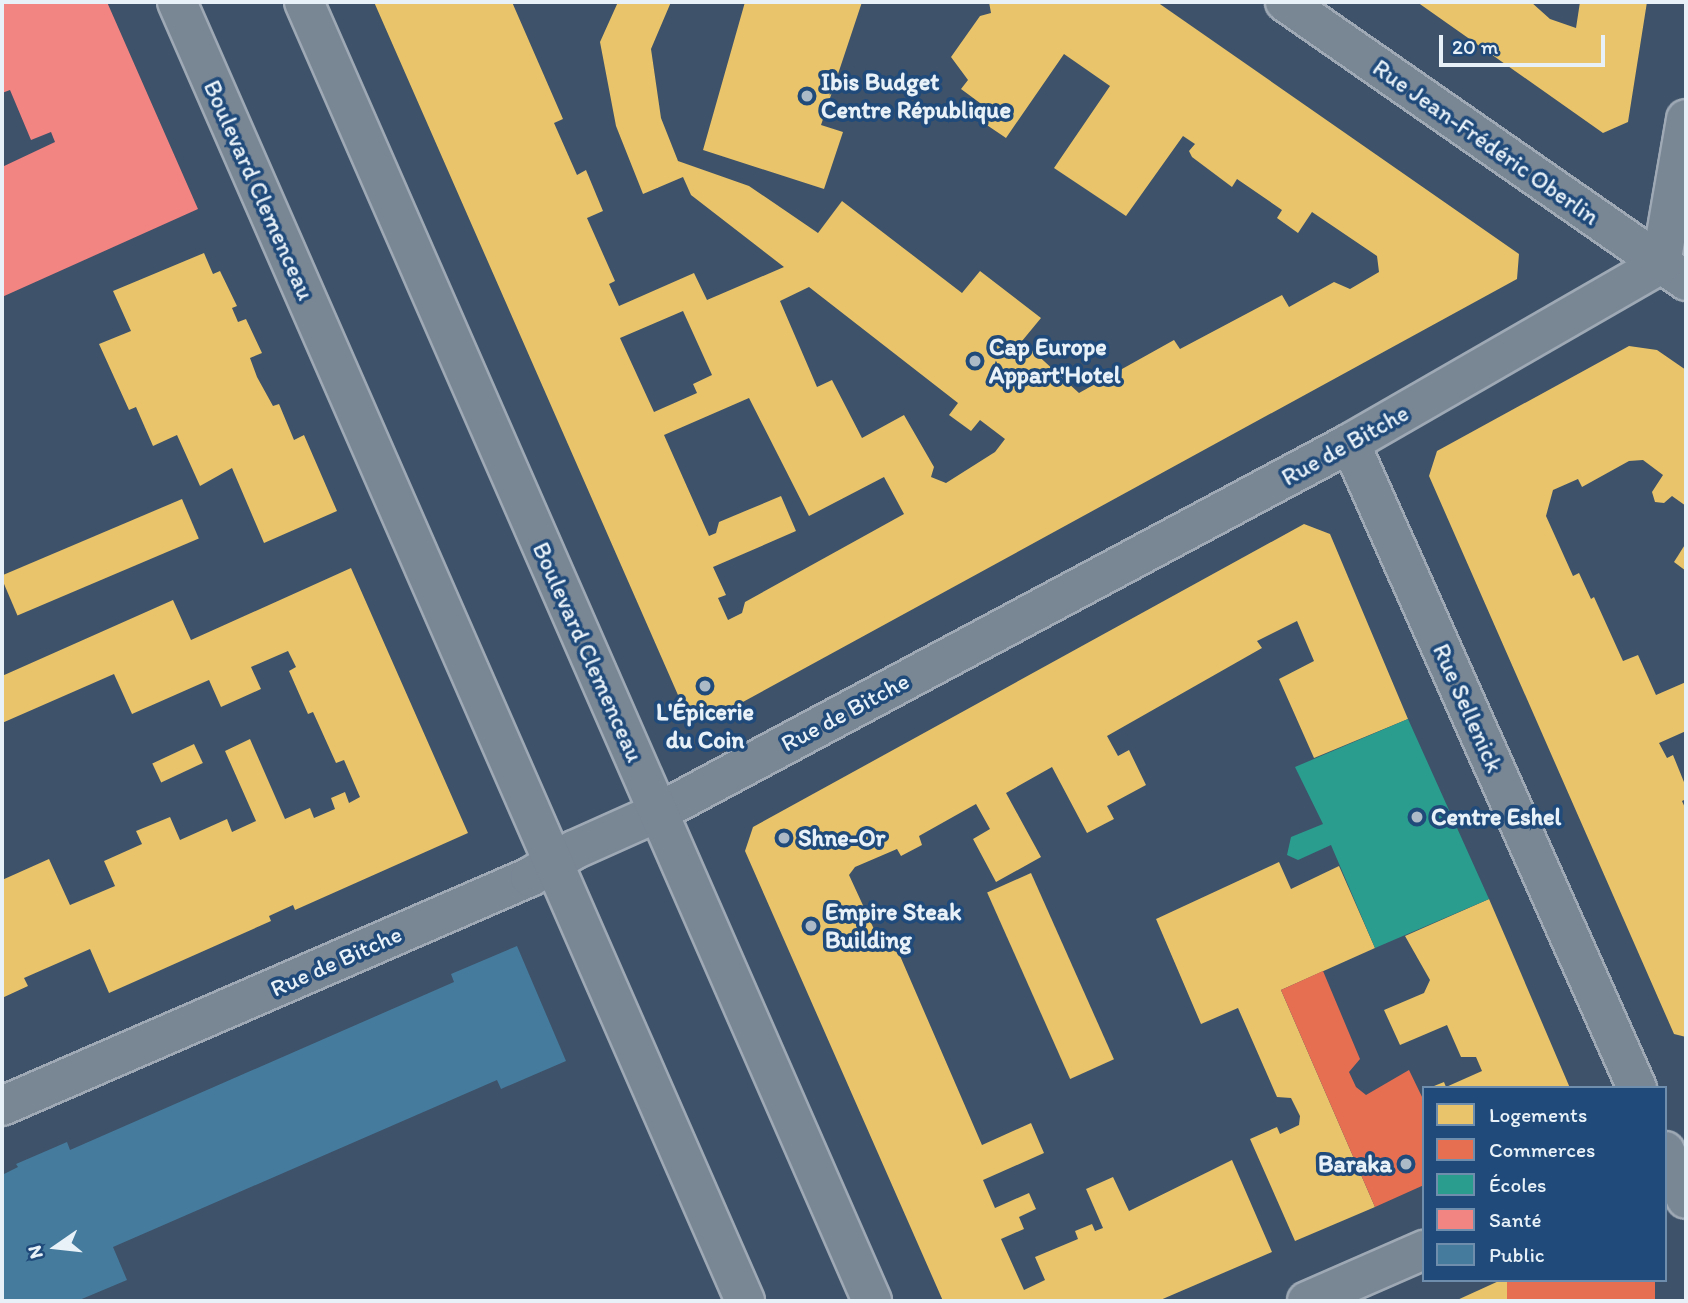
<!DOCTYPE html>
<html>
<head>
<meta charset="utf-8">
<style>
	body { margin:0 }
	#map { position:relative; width:1688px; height:1303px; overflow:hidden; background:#3e5269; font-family:Itim,sans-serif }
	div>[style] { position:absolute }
	.homes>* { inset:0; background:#e9c46a; transform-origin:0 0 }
	.shops>* { inset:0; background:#e76f51; transform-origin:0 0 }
	.schools>* { inset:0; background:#2a9d8f }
	.health>* { inset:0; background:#f28482 }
	.public>* { inset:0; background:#457b9d }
	.roads { filter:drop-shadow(2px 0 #9ea9b5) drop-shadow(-2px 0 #9ea9b5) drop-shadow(0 2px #9ea9b5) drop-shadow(0 -2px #9ea9b5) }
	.street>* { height:38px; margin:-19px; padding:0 19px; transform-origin:19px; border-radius:19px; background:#798694 }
	.secondary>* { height:38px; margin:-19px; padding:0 19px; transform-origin:19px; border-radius:19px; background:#798694 }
	.dots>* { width:19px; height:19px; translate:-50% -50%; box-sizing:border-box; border:4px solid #1f4a7a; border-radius:50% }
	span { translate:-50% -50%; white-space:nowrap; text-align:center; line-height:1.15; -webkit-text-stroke:7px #1f4a7a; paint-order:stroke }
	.poi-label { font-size:24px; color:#e8f1f8; font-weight:700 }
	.left { translate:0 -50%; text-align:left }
	.right { translate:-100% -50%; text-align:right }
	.street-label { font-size:24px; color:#e8f1f8 }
	.frame { position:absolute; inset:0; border:4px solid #e8f1f8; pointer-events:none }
	.legend { position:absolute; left:1422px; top:1086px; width:245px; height:196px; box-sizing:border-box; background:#1f4a7a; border:2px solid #6f8dac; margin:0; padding:9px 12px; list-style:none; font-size:21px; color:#e8f1f8 }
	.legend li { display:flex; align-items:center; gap:14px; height:35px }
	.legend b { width:35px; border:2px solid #6f8dac }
	.north { position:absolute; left:21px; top:1212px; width:70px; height:70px; -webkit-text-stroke:5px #1f4a7a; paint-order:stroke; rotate:256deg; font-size:19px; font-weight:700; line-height:28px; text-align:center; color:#e8f1f8 }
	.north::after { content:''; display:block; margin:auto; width:24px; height:32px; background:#e8f1f8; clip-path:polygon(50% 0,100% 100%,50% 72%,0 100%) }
	.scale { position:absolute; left:1439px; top:35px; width:166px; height:32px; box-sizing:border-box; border:4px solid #e8f1f8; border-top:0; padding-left:9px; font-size:21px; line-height:24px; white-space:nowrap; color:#e8f1f8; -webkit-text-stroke:5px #1f4a7a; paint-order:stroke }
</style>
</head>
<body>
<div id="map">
	<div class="homes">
		<i style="clip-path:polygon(evenodd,374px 2px,512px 2px,563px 119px,554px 123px,577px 175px,586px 170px,603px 211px,587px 218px,615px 281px,609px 284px,619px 306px,694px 273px,707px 300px,784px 267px,691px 195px,683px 177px,643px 194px,616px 126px,600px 42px,618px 2px,671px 2px,651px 49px,661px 118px,678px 161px,749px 186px,818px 233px,842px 201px,962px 293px,980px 271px,1041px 318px,1022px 341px,1079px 393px,1174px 340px,1180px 349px,1282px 295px,1289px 307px,1334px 282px,1350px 289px,1379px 272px,1377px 256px,1312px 212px,1298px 233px,1277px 218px,1282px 210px,1237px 179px,1232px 187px,1192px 157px,1189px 151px,1195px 144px,1183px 136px,1126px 216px,1054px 168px,1110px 86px,1064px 54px,1006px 138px,972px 115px,980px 103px,961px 89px,968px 80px,951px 57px,980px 16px,991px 13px,989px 2px,1157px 2px,1519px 254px,1517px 279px,708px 721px,685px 711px,374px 2px,809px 287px,958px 403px,949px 415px,971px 431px,980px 420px,1005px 439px,995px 452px,946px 483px,931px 477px,934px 467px,904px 415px,862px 438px,832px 380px,817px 387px,780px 301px,809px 287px,374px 2px,683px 311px,712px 375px,693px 384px,697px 393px,654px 412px,620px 338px,683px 311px,374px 2px,749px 398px,809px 516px,884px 477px,904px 514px,745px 602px,742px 613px,728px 620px,718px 598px,726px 595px,713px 567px,796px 531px,781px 496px,719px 522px,716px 533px,709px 536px,664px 435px,749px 398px)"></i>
		<i style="clip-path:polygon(745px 2px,862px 2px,821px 125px,843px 132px,824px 189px,703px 150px)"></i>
		<i style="clip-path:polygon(1417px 2px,1531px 2px,1550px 19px,1576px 28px,1580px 2px,1647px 2px,1628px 122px,1603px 133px)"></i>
		<i style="clip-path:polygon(204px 253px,213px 274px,220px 271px,237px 306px,232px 308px,238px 322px,246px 319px,262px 353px,250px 358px,257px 377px,273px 406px,279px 404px,294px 440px,304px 435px,337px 511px,264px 543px,232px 468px,200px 486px,177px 435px,153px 446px,136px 407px,129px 410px,99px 344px,131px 331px,113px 291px)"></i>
		<i style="clip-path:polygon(1629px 346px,1657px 350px,1686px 370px,1686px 506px,1672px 496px,1664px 503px,1655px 502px,1652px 492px,1663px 475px,1643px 460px,1629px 461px,1582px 487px,1578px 479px,1553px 490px,1546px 516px,1573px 576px,1579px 573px,1591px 599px,1594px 597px,1623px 661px,1638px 655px,1656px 695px,1686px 682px,1686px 731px,1659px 743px,1667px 758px,1673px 755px,1686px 787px,1686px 799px,1682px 801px,1686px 810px,1686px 1037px,1674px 1034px,1429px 476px,1437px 451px)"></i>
		<i style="left:182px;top:499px;width:43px;height:197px;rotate:67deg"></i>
		<i style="clip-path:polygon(1304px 524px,1330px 534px,1408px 719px,1314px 758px,1279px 679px,1314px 661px,1297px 621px,1257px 641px,1262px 648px,1107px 736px,1118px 756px,1129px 750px,1146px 785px,1107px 806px,1114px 819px,1087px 833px,1052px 767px,1006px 793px,1041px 857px,996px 882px,973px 839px,990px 829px,976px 804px,919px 836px,922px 845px,901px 856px,897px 849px,855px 867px,849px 875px,879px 940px,891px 935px,982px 1145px,1031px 1123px,1044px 1153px,983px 1180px,995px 1208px,1029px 1193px,1036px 1209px,1019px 1217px,1024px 1229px,1001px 1239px,1024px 1290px,1045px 1280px,1035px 1257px,1078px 1239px,1075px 1231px,1092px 1224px,1095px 1231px,1103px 1228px,1086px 1189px,1113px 1177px,1129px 1211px,1232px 1160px,1272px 1252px,1158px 1301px,943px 1301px,745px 851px,753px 827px)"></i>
		<i style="clip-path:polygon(1686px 543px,1686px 571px,1674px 562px)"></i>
		<i style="clip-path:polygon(351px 568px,468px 833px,295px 910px,293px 905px,269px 916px,271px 921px,109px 993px,90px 949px,24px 978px,28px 986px,2px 998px,2px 880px,49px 859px,70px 905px,115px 886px,104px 861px,142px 844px,136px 831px,170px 817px,180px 840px,227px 819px,232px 832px,256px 821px,225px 751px,250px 739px,285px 819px,310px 808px,314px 818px,335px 809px,331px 798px,345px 792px,349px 803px,360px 797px,344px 760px,336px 763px,313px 712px,308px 714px,289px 671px,296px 667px,288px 651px,251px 667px,261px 689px,221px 707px,209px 680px,132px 714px,114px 674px,2px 723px,2px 676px,173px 600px,191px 640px)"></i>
		<i style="left:194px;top:744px;width:21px;height:46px;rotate:65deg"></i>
		<i style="clip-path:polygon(1279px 862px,1291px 889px,1339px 866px,1375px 948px,1281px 990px,1375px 1207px,1295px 1241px,1250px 1139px,1277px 1127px,1280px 1134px,1299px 1125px,1300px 1116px,1291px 1098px,1277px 1097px,1238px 1008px,1201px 1024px,1156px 919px)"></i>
		<i style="left:1031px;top:873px;width:204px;height:48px;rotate:66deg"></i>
		<i style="clip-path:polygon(1489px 899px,1508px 943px,1570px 1088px,1429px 1088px,1444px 1082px,1446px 1087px,1482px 1071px,1476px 1057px,1461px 1057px,1447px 1025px,1400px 1045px,1384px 1010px,1424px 993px,1430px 980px,1405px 936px)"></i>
		<i style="clip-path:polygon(1501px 1280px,1507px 1280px,1516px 1301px,1455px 1301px)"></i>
	</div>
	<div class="shops">
		<i style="clip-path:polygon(1323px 971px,1360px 1059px,1349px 1072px,1356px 1087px,1366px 1095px,1409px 1070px,1424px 1101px,1424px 1185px,1375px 1207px,1281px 990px)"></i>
		<i style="left:1507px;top:1280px;width:148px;height:23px"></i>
	</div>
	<div class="schools">
		<i style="clip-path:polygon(1408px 719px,1489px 899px,1375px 948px,1331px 845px,1298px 860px,1287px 855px,1291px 837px,1323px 824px,1295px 767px)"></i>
	</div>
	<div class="health">
		<i style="clip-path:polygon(2px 2px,107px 2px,198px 209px,2px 297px,2px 167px,55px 142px,51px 132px,31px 140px,10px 90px,2px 93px)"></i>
	</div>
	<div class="public">
		<i style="clip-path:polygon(517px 946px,566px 1061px,501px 1089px,497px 1080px,113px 1247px,127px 1280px,77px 1301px,2px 1301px,2px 1175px,18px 1167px,16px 1164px,67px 1142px,70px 1150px,454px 982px,451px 974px)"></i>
	</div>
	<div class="roads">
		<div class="street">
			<i style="left:1285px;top:2px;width:489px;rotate:34.8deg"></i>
			<i style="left:1350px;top:443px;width:706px;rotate:66.01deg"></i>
			<i style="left:2px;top:1106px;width:576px;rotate:-23.45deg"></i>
			<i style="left:530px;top:877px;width:52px;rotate:-31.5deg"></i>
			<i style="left:574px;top:850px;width:93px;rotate:-24.1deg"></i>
			<i style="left:659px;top:812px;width:783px;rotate:-28.1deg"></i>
			<i style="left:1350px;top:443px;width:359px;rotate:-29.9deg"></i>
			<i style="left:1661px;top:264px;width:147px;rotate:-80.2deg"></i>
			<i style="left:1665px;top:1151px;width:52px;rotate:66.4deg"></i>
			<i style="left:1307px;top:1301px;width:128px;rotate:-23.6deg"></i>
		</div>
		<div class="secondary">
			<i style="left:177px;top:2px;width:1418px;rotate:66.38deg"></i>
			<i style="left:304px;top:2px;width:1418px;rotate:66.38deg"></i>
		</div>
	</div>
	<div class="dots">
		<i style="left:807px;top:96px;background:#acb9c6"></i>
		<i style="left:975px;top:361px;background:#acb9c6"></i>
		<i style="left:705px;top:686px;background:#acb9c6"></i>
		<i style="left:1417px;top:817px;background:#acb9c6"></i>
		<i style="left:784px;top:838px;background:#acb9c6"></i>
		<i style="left:811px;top:926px;background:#acb9c6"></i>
		<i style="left:1406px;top:1164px;background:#acb9c6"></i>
	</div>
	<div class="poi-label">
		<span class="left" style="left:821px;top:96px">Ibis Budget<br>Centre République</span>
		<span class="left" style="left:989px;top:361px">Cap Europe<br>Appart'Hotel</span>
		<span style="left:705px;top:726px">L'Épicerie<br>du Coin</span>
		<span class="left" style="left:1431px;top:817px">Centre Eshel</span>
		<span class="left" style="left:798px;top:838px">Shne-Or</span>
		<span class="left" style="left:825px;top:926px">Empire Steak<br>Building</span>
		<span class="right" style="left:1392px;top:1164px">Baraka</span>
	</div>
	<div class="street-label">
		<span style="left:1486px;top:142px;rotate:35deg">Rue Jean-Frédéric Oberlin</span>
		<span style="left:259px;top:190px;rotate:66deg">Boulevard Clemenceau</span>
		<span style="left:1345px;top:445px;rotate:-29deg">Rue de Bitche</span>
		<span style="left:588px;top:652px;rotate:66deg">Boulevard Clemenceau</span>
		<span style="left:1468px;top:708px;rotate:66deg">Rue Sellenick</span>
		<span style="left:845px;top:712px;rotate:-28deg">Rue de Bitche</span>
		<span style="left:336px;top:961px;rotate:-24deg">Rue de Bitche</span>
	</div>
	<div class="frame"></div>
	<ul class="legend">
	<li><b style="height:19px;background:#e9c46a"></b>Logements</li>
	<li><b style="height:19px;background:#e76f51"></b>Commerces</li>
	<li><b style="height:19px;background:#2a9d8f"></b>Écoles</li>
	<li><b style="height:19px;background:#f28482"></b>Santé</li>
	<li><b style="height:19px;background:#457b9d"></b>Public</li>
	</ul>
	<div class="north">N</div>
	<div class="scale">20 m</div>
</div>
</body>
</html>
